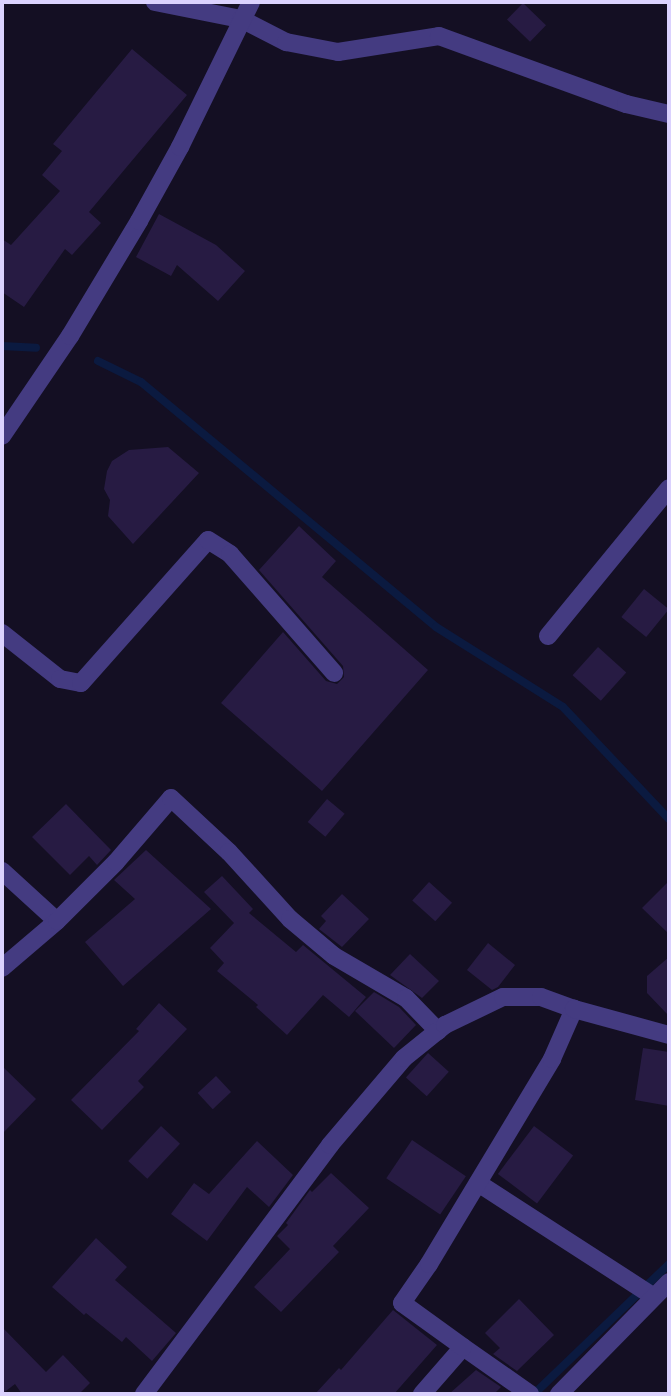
<!DOCTYPE html>
<html>
<head>
<meta charset="utf-8">
<style>
	body { margin:0 }
	#map { position:relative; width:671px; height:1396px; overflow:hidden; background:#140f23; font-family:Mulish,sans-serif }
	div>[style] { position:absolute }
	.stream>* { height:8px; margin:-4px; padding:0 4px; transform-origin:4px; border-radius:4px; background:#0b1a40 }
	.building>* { inset:0; background:#271b43; transform-origin:0 0 }
	.minor>* { height:18px; margin:-9px; padding:0 9px; transform-origin:9px; border-radius:9px; background:#443b81 }
	.tertiary>* { height:18px; margin:-9px; padding:0 9px; transform-origin:9px; border-radius:9px; background:#443b81 }
	span { translate:-50% -50%; white-space:nowrap; text-align:center; line-height:1.15; -webkit-text-stroke:5px #140f23; paint-order:stroke }
	.frame { position:absolute; inset:0; border:4px solid #dbd2fe; pointer-events:none }
</style>
</head>
<body>
<div id="map">
	<div class="stream">
		<i style="left:2px;top:346px;width:34px;rotate:3deg"></i>
		<i style="left:98px;top:361px;width:48px;rotate:26deg"></i>
		<i style="left:141px;top:382px;width:383px;rotate:39.7deg"></i>
		<i style="left:436px;top:627px;width:150px;rotate:32.2deg"></i>
		<i style="left:563px;top:707px;width:154px;rotate:46.6deg"></i>
		<i style="left:535px;top:1393px;width:186px;rotate:-43.9deg"></i>
	</div>
	<div class="building">
		<i style="left:523px;top:3px;width:32px;height:23px;rotate:44deg"></i>
		<i style="clip-path:polygon(132px 49px,187px 95px,89px 212px,101px 223px,72px 255px,65px 249px,24px 307px,2px 292px,2px 239px,11px 245px,60px 191px,42px 175px,62px 151px,53px 144px)"></i>
		<i style="clip-path:polygon(159px 214px,216px 245px,245px 271px,218px 301px,177px 265px,171px 276px,136px 257px)"></i>
		<i style="clip-path:polygon(168px 447px,199px 473px,133px 544px,108px 516px,110px 500px,104px 489px,107px 471px,112px 461px,129px 450px)"></i>
		<i style="clip-path:polygon(299px 526px,336px 561px,322px 577px,428px 670px,322px 791px,221px 703px,283px 632px,326px 681px,337px 684px,344px 677px,343px 666px,259px 570px)"></i>
		<i style="left:644px;top:589px;width:32px;height:36px;rotate:39deg"></i>
		<i style="left:598px;top:647px;width:38px;height:38px;rotate:42deg"></i>
		<i style="left:327px;top:799px;width:23px;height:30px;rotate:40deg"></i>
		<i style="clip-path:polygon(66px 804px,111px 850px,97px 865px,89px 856px,70px 875px,32px 837px)"></i>
		<i style="clip-path:polygon(146px 850px,211px 909px,123px 986px,85px 942px,135px 899px,114px 880px)"></i>
		<i style="clip-path:polygon(222px 876px,253px 909px,249px 913px,296px 952px,303px 945px,366px 997px,349px 1017px,323px 995px,287px 1035px,256px 1007px,258px 1005px,217px 971px,224px 963px,210px 948px,234px 923px,204px 892px)"></i>
		<i style="clip-path:polygon(669px 881px,669px 934px,642px 908px)"></i>
		<i style="left:429px;top:882px;width:31px;height:25px;rotate:42deg"></i>
		<i style="clip-path:polygon(342px 894px,369px 919px,342px 947px,319px 929px,326px 921px,321px 916px)"></i>
		<i style="clip-path:polygon(488px 943px,515px 965px,498px 987px,492px 990px,467px 970px)"></i>
		<i style="clip-path:polygon(410px 954px,439px 981px,422px 998px,390px 975px)"></i>
		<i style="clip-path:polygon(669px 957px,669px 1016px,647px 993px,647px 976px)"></i>
		<i style="clip-path:polygon(374px 992px,399px 1007px,416px 1025px,394px 1048px,355px 1011px)"></i>
		<i style="clip-path:polygon(159px 1003px,187px 1029px,138px 1081px,144px 1087px,102px 1130px,71px 1100px,139px 1031px,136px 1029px)"></i>
		<i style="clip-path:polygon(643px 1048px,669px 1052px,669px 1106px,635px 1100px)"></i>
		<i style="left:428px;top:1053px;width:28px;height:33px;rotate:42deg"></i>
		<i style="clip-path:polygon(2px 1066px,36px 1099px,2px 1134px)"></i>
		<i style="left:216px;top:1076px;width:22px;height:25px;rotate:47deg"></i>
		<i style="left:161px;top:1126px;width:26px;height:48px;rotate:43deg"></i>
		<i style="left:534px;top:1126px;width:49px;height:60px;rotate:37deg"></i>
		<i style="left:412px;top:1140px;width:65px;height:46px;rotate:34deg"></i>
		<i style="clip-path:polygon(257px 1141px,293px 1175px,269px 1207px,247px 1187px,207px 1241px,171px 1214px,194px 1183px,209px 1194px)"></i>
		<i style="clip-path:polygon(331px 1173px,369px 1208px,333px 1246px,339px 1252px,281px 1312px,254px 1287px,290px 1249px,277px 1236px,288px 1225px,286px 1223px,310px 1190px,312px 1192px)"></i>
		<i style="clip-path:polygon(96px 1238px,127px 1267px,115px 1280px,176px 1333px,152px 1361px,126px 1337px,122px 1342px,86px 1313px,84px 1315px,52px 1287px)"></i>
		<i style="clip-path:polygon(519px 1299px,554px 1335px,517px 1371px,493px 1354px,500px 1348px,485px 1333px)"></i>
		<i style="clip-path:polygon(393px 1310px,437px 1345px,394px 1394px,315px 1394px,339px 1368px,341px 1370px)"></i>
		<i style="clip-path:polygon(2px 1327px,46px 1372px,63px 1355px,90px 1383px,79px 1394px,22px 1394px,15px 1384px,2px 1394px)"></i>
		<i style="clip-path:polygon(476px 1370px,501px 1387px,494px 1394px,449px 1394px)"></i>
	</div>
	<div class="minor">
		<i style="left:155px;top:2px;width:88px;rotate:11.2deg"></i>
		<i style="left:241px;top:19px;width:51px;rotate:27.1deg"></i>
		<i style="left:286px;top:42px;width:53px;rotate:10.9deg"></i>
		<i style="left:338px;top:52px;width:102px;rotate:-9deg"></i>
		<i style="left:439px;top:36px;width:199px;rotate:20deg"></i>
		<i style="left:626px;top:104px;width:44px;rotate:13.1deg"></i>
		<i style="left:2px;top:633px;width:74px;rotate:38.4deg"></i>
		<i style="left:60px;top:679px;width:21px;rotate:11deg"></i>
		<i style="left:81px;top:683px;width:191px;rotate:-48.4deg"></i>
		<i style="left:208px;top:540px;width:26px;rotate:32deg"></i>
		<i style="left:230px;top:554px;width:158px;rotate:48.8deg"></i>
		<i style="left:548px;top:636px;width:191px;rotate:-50.7deg"></i>
		<i style="left:2px;top:871px;width:74px;rotate:42.3deg"></i>
		<i style="left:2px;top:968px;width:72px;rotate:-40.5deg"></i>
		<i style="left:57px;top:921px;width:83px;rotate:-45deg"></i>
		<i style="left:116px;top:862px;width:84px;rotate:-49.3deg"></i>
		<i style="left:171px;top:798px;width:79px;rotate:43deg"></i>
		<i style="left:229px;top:852px;width:91px;rotate:47.7deg"></i>
		<i style="left:290px;top:919px;width:57px;rotate:40.1deg"></i>
		<i style="left:334px;top:956px;width:83px;rotate:30.3deg"></i>
		<i style="left:406px;top:998px;width:46px;rotate:45.9deg"></i>
		<i style="left:478px;top:1183px;width:208px;rotate:32.9deg"></i>
		<i style="left:463px;top:1347px;width:82px;rotate:35deg"></i>
		<i style="left:144px;top:1394px;width:311px;rotate:-53.2deg"></i>
		<i style="left:330px;top:1145px;width:114px;rotate:-49.6deg"></i>
		<i style="left:404px;top:1058px;width:53px;rotate:-38.8deg"></i>
		<i style="left:445px;top:1025px;width:64px;rotate:-25.8deg"></i>
		<i style="left:503px;top:997px;width:38px"></i>
		<i style="left:541px;top:997px;width:35px;rotate:20deg"></i>
		<i style="left:422px;top:1394px;width:62px;rotate:-48.9deg"></i>
		<i style="left:463px;top:1347px;width:75px;rotate:-144.2deg"></i>
		<i style="left:402px;top:1303px;width:47px;rotate:-55.3deg"></i>
		<i style="left:429px;top:1264px;width:239px;rotate:-59deg"></i>
		<i style="left:552px;top:1059px;width:55px;rotate:-66.3deg"></i>
		<i style="left:574px;top:1009px;width:98px;rotate:15.3deg"></i>
		<i style="left:559px;top:1394px;width:157px;rotate:-45.5deg"></i>
	</div>
	<div class="tertiary">
		<i style="left:2px;top:436px;width:121px;rotate:-55.8deg"></i>
		<i style="left:70px;top:336px;width:134px;rotate:-59deg"></i>
		<i style="left:139px;top:221px;width:85px;rotate:-61deg"></i>
		<i style="left:180px;top:147px;width:161px;rotate:-63.9deg"></i>
	</div>
	<div class="frame"></div>
</div>
</body>
</html>
